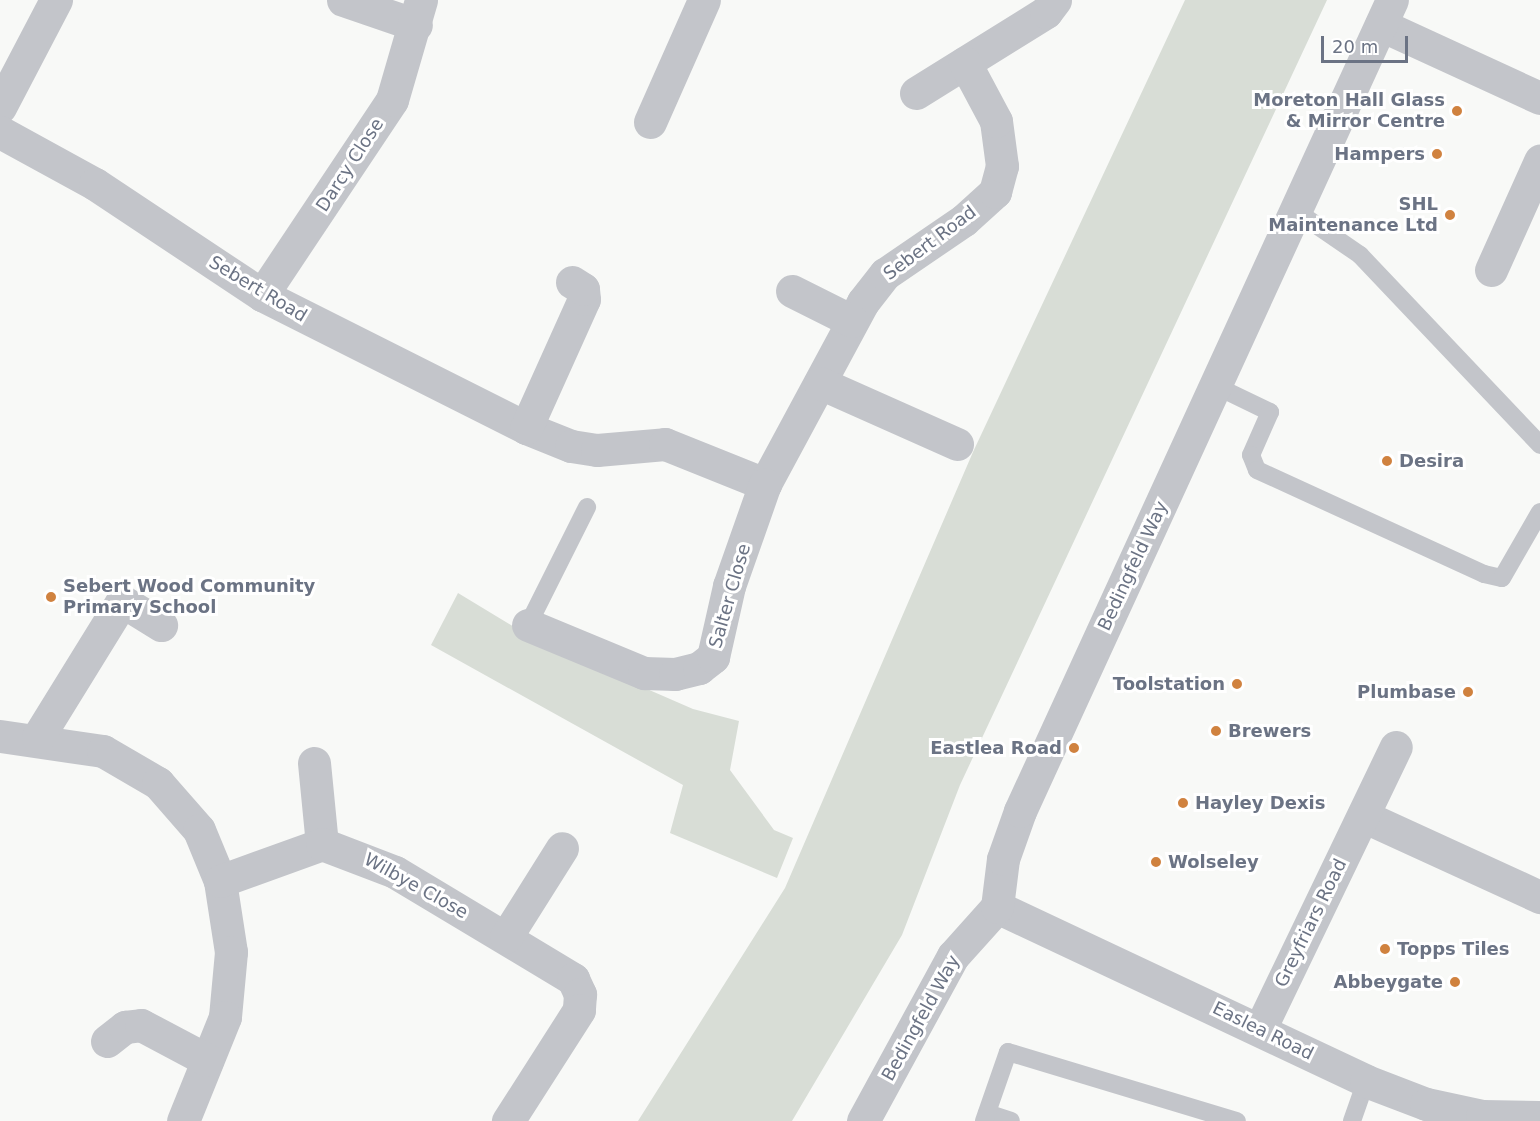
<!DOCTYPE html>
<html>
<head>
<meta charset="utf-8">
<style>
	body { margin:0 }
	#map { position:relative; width:1540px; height:1121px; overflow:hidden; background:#f8f9f7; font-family:"DejaVu Sans",sans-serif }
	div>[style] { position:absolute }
	.green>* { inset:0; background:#d8ddd6 }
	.service>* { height:18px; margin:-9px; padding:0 9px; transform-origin:9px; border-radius:9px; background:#c3c5ca }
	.minor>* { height:33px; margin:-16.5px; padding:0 16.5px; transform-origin:16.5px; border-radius:16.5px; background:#c3c5ca }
	.tertiary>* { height:33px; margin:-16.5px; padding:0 16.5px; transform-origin:16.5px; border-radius:16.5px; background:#c3c5ca }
	.dots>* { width:16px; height:16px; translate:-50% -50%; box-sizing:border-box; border:3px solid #fff; border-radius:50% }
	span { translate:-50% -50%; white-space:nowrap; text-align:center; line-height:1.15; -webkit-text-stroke:6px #fff; paint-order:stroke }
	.poi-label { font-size:18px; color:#6b7384; font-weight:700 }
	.right { translate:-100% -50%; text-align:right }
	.left { translate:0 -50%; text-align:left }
	.street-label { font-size:18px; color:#6b7384 }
	.scale { position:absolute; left:1321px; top:36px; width:87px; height:27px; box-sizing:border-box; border:3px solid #6b7384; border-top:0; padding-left:8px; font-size:18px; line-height:21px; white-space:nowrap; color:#6b7384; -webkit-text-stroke:4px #fff; paint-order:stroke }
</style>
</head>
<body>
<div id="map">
	<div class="green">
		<i style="clip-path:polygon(1185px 0,1327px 0,960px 785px,902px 935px,792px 1121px,638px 1121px,785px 888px,973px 452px)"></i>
		<i style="clip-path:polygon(458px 593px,539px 642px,693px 709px,739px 721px,730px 770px,774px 830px,793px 838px,777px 878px,670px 833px,683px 785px,431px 645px)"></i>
	</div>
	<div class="service">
		<i style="left:1296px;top:211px;width:78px;rotate:34.5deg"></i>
		<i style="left:1360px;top:255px;width:262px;rotate:46.5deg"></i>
		<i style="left:1216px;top:386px;width:60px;rotate:25.7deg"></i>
		<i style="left:1270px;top:412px;width:47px;rotate:113.8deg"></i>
		<i style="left:1251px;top:455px;width:16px;rotate:68deg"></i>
		<i style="left:1257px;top:470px;width:250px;rotate:24.6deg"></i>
		<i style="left:1484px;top:574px;width:18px;rotate:13deg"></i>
		<i style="left:1502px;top:578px;width:76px;rotate:-60.1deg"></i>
		<i style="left:528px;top:625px;width:132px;rotate:-63.4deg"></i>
		<i style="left:987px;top:1113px;width:25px;rotate:18deg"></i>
		<i style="left:984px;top:1121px;width:73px;rotate:-70.8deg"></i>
		<i style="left:1008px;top:1052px;width:239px;rotate:16.8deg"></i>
		<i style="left:1352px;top:1121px;width:42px;rotate:-70.7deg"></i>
	</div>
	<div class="minor">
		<i style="left:343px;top:0;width:77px;rotate:18.9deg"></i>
		<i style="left:1381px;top:25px;width:175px;rotate:24.7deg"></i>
		<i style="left:916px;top:93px;width:153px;rotate:-31.9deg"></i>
		<i style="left:1046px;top:12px;width:15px;rotate:-53deg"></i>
		<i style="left:0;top:107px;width:121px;rotate:-62.4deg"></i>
		<i style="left:650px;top:122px;width:133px;rotate:-66.1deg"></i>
		<i style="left:0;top:132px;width:108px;rotate:28.7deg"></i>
		<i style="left:95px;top:184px;width:201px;rotate:33.6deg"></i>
		<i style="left:262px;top:295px;width:296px;rotate:26.7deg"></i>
		<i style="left:526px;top:428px;width:48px;rotate:21.8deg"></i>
		<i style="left:571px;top:446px;width:26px;rotate:9deg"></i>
		<i style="left:597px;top:450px;width:68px;rotate:-5deg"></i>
		<i style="left:665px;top:444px;width:108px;rotate:21.8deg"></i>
		<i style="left:765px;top:484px;width:207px;rotate:-61.7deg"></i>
		<i style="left:863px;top:302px;width:36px;rotate:-52deg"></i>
		<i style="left:885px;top:274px;width:96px;rotate:-34.4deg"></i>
		<i style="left:964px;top:220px;width:42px;rotate:-42.1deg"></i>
		<i style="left:995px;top:192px;width:27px;rotate:-75deg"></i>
		<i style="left:1002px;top:166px;width:45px;rotate:-97.6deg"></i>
		<i style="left:996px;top:121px;width:66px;rotate:-118.1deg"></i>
		<i style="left:1491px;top:270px;width:120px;rotate:-65.8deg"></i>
		<i style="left:792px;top:291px;width:67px;rotate:26.6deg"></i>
		<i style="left:262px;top:295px;width:234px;rotate:-56.3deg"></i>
		<i style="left:392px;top:100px;width:104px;rotate:-73.8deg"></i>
		<i style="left:820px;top:383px;width:150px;rotate:24deg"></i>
		<i style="left:526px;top:428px;width:141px;rotate:-65.8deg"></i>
		<i style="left:584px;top:299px;width:10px;rotate:-96deg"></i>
		<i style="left:583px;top:289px;width:13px;rotate:-148deg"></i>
		<i style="left:528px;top:625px;width:126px;rotate:22.5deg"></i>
		<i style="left:644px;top:673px;width:31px;rotate:2deg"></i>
		<i style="left:675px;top:674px;width:25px;rotate:-14deg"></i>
		<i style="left:699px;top:668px;width:18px;rotate:-38deg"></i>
		<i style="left:713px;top:657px;width:73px;rotate:-77.3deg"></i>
		<i style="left:729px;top:586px;width:108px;rotate:-70.6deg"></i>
		<i style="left:0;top:736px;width:104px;rotate:8.3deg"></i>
		<i style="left:103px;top:751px;width:64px;rotate:30.2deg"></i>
		<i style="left:158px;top:783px;width:62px;rotate:48.9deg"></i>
		<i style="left:199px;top:830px;width:55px;rotate:67.6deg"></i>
		<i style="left:220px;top:881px;width:72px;rotate:81.2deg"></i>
		<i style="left:231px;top:952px;width:65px;rotate:95.3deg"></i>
		<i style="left:225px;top:1017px;width:112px;rotate:112deg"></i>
		<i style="left:38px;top:737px;width:160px;rotate:-58.3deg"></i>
		<i style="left:122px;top:601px;width:46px;rotate:31.6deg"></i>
		<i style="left:314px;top:763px;width:81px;rotate:84.4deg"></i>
		<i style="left:1363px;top:816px;width:195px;rotate:24.6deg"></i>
		<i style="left:220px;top:881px;width:109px;rotate:-19.9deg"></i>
		<i style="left:322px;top:844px;width:78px;rotate:21deg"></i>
		<i style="left:395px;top:872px;width:208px;rotate:31deg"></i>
		<i style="left:573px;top:979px;width:17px;rotate:65deg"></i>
		<i style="left:580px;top:994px;width:16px;rotate:94deg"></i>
		<i style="left:579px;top:1010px;width:132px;rotate:122.6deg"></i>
		<i style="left:997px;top:907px;width:408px;rotate:25.2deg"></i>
		<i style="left:1366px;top:1081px;width:64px;rotate:21deg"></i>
		<i style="left:1426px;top:1104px;width:57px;rotate:12.1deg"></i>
		<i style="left:1482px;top:1116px;width:58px;rotate:1deg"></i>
		<i style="left:506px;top:937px;width:105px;rotate:-57.8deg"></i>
		<i style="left:1260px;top:1029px;width:313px;rotate:-64.3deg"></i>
		<i style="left:107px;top:1041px;width:23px;rotate:-38deg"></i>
		<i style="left:125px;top:1027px;width:16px;rotate:-7deg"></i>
		<i style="left:141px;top:1025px;width:75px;rotate:27.9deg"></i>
	</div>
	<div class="tertiary">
		<i style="left:863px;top:1121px;width:188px;rotate:-61.4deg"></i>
		<i style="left:953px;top:956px;width:66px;rotate:-48.1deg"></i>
		<i style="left:997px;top:907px;width:48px;rotate:-82.9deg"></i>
		<i style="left:1003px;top:859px;width:51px;rotate:-70.5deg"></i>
		<i style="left:1020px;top:811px;width:892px;rotate:-65.36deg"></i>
	</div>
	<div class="dots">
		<i style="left:1457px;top:111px;background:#d0823f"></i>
		<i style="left:1437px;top:154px;background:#d0823f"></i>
		<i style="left:1450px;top:215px;background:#d0823f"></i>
		<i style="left:1387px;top:461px;background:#d0823f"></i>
		<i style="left:51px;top:597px;background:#d0823f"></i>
		<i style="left:1237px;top:684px;background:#d0823f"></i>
		<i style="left:1468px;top:692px;background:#d0823f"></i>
		<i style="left:1216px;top:731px;background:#d0823f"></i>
		<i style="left:1074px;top:748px;background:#d0823f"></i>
		<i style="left:1183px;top:803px;background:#d0823f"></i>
		<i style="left:1156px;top:862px;background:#d0823f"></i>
		<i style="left:1385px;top:949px;background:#d0823f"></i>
		<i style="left:1455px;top:982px;background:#d0823f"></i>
	</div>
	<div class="poi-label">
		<span class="right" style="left:1445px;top:111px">Moreton Hall Glass<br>&amp; Mirror Centre</span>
		<span class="right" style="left:1425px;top:154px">Hampers</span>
		<span class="right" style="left:1438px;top:215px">SHL<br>Maintenance Ltd</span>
		<span class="left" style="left:1399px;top:461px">Desira</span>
		<span class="left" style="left:63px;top:597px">Sebert Wood Community<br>Primary School</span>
		<span class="right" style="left:1225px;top:684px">Toolstation</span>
		<span class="right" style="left:1456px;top:692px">Plumbase</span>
		<span class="left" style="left:1228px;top:731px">Brewers</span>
		<span class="right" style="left:1062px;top:748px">Eastlea Road</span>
		<span class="left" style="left:1195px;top:803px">Hayley Dexis</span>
		<span class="left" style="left:1168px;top:862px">Wolseley</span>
		<span class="left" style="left:1397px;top:949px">Topps Tiles</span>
		<span class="right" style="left:1443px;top:982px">Abbeygate</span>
	</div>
	<div class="street-label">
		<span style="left:350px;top:165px;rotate:-57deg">Darcy Close</span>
		<span style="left:930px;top:243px;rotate:-37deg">Sebert Road</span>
		<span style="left:258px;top:289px;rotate:31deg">Sebert Road</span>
		<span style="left:1133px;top:566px;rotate:-65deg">Bedingfeld Way</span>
		<span style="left:730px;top:596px;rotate:-74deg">Salter Close</span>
		<span style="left:416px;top:886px;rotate:29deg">Wilbye Close</span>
		<span style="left:1311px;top:923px;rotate:-64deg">Greyfriars Road</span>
		<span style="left:921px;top:1018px;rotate:-61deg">Bedingfeld Way</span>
		<span style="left:1263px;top:1031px;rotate:26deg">Easlea Road</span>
	</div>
	<div class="scale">20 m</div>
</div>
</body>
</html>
